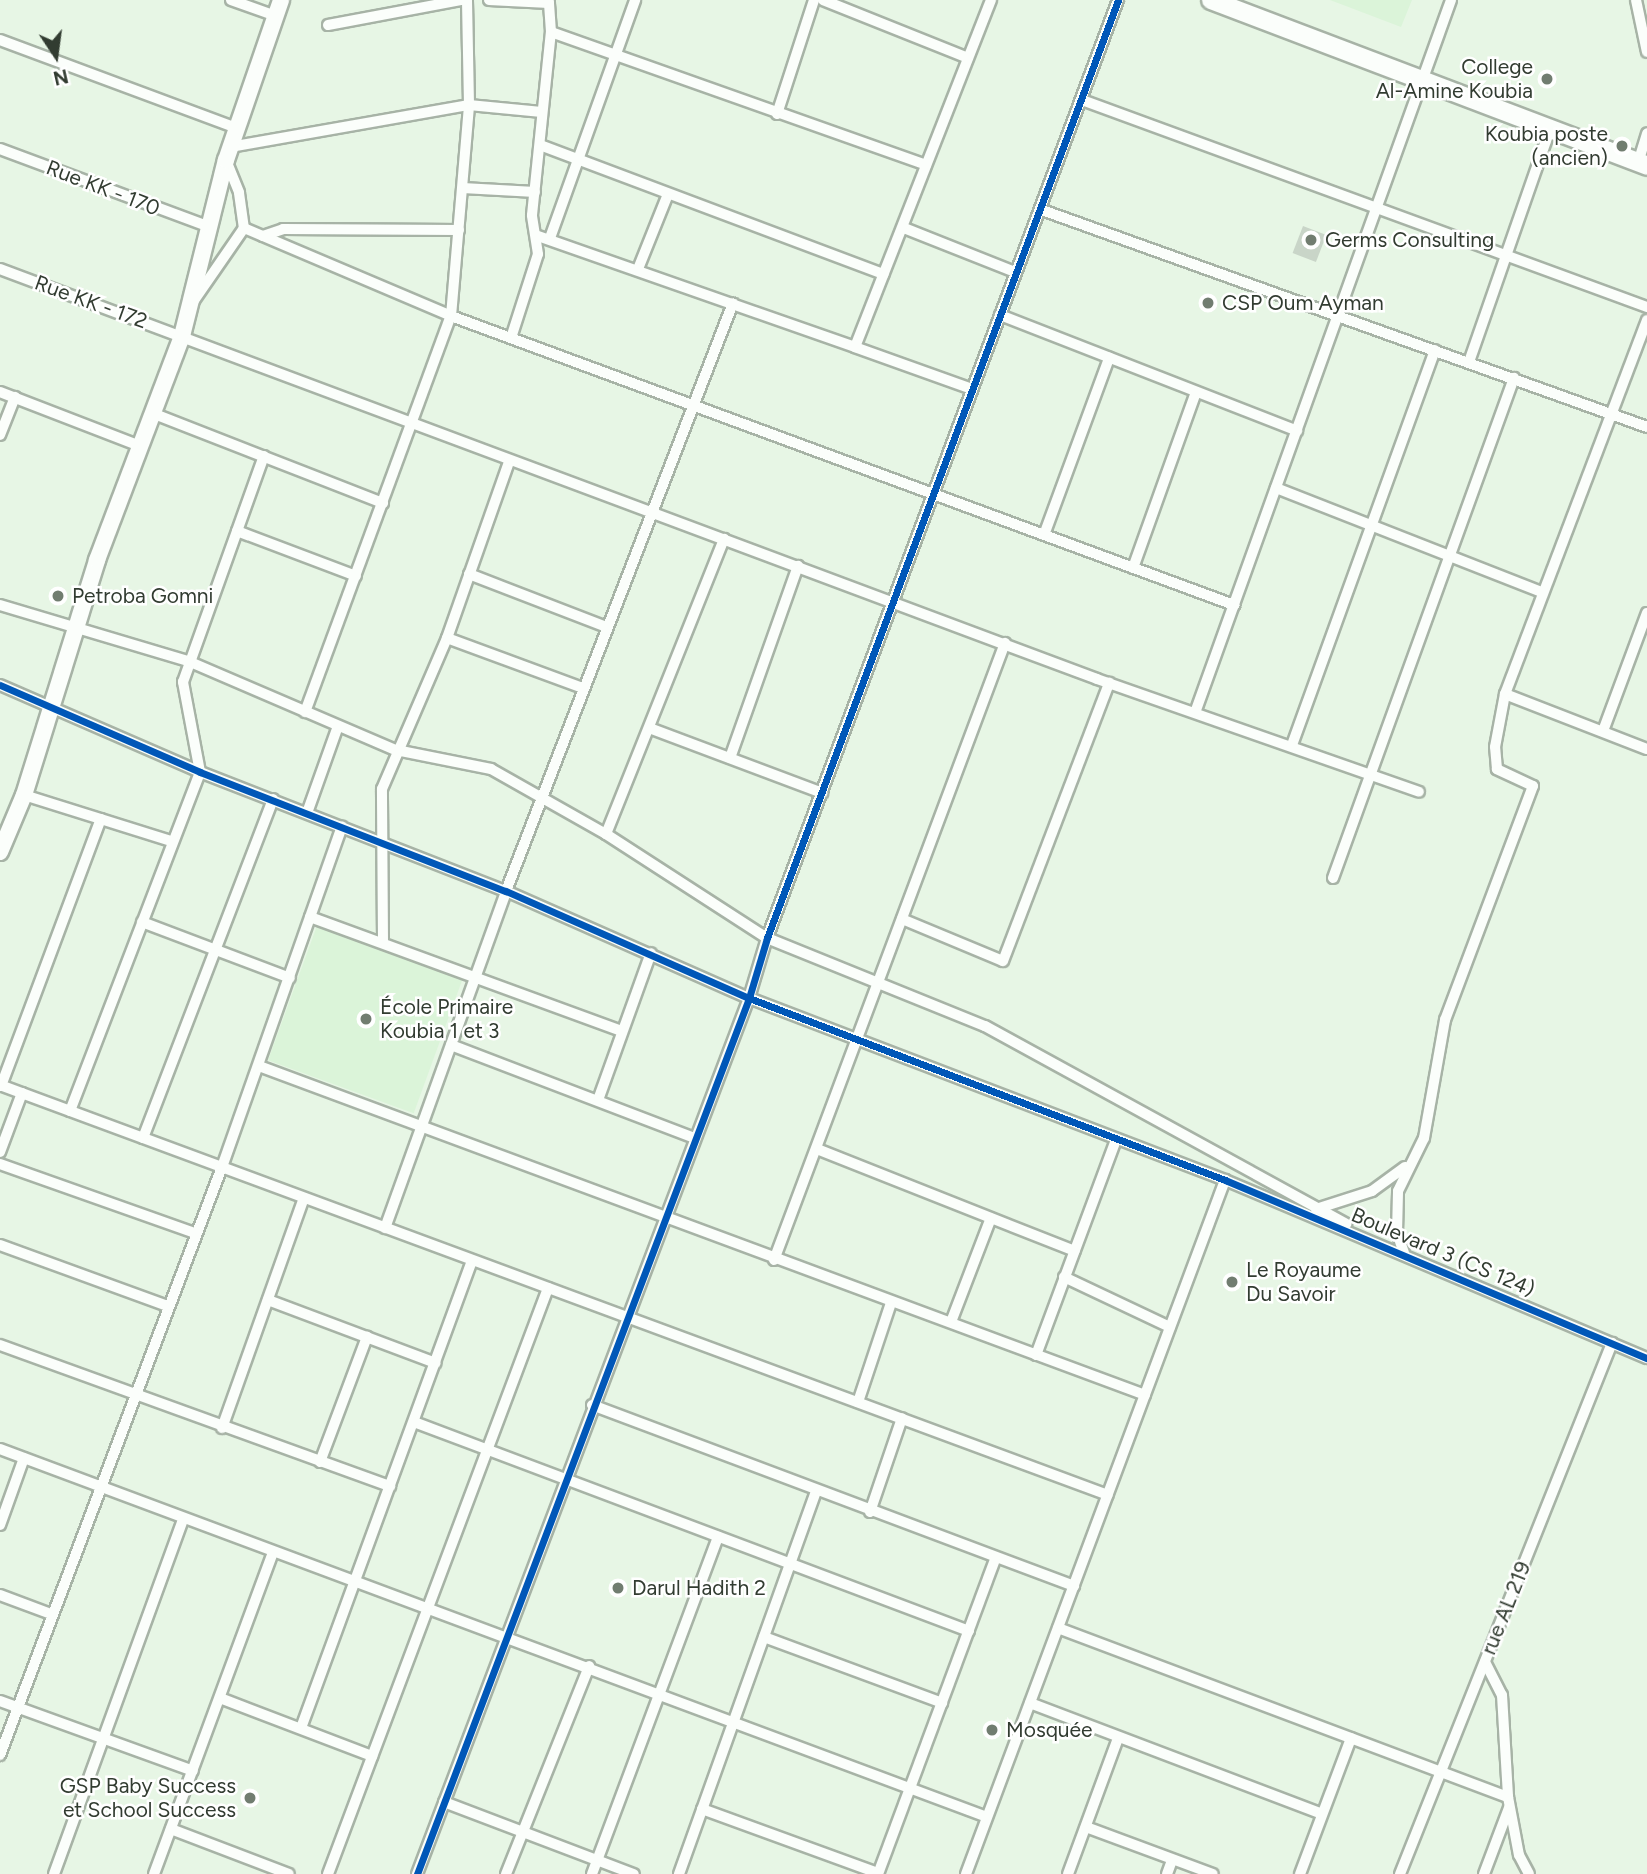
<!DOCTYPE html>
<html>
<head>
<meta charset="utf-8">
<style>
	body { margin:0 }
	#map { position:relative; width:1647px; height:1874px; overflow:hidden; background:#e7f6e5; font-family:Figtree,sans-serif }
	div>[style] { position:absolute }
	.built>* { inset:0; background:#dbf4d9; transform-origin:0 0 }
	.building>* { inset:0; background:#c9d5c8; transform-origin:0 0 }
	.roads { filter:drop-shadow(2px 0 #a7b3a6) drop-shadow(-2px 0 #a7b3a6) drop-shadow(0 2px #a7b3a6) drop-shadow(0 -2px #a7b3a6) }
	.street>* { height:10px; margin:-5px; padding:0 5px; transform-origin:5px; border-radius:5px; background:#fbfefb }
	.secondary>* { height:16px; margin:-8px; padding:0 8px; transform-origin:8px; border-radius:8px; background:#fbfefb }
	.primary>* { height:18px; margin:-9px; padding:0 9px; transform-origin:9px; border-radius:9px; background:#fbfefb }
	.cycleway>* { height:7px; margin:-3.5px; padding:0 3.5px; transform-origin:3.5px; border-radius:3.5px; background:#0057b8 }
	.dots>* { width:19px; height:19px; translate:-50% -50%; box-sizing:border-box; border:4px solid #fff; border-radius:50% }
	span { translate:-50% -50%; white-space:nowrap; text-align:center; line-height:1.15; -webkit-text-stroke:5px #fff; paint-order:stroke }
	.poi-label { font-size:21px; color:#323c31 }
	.right { translate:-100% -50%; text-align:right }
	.left { translate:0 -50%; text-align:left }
	.street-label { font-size:21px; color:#323c31 }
	.north { position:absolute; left:21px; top:21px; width:70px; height:70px; -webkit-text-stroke:5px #fff; paint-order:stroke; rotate:167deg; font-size:19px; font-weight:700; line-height:28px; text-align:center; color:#323c31 }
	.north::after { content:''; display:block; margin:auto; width:24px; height:32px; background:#323c31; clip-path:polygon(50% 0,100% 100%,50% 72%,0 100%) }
</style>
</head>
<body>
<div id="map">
	<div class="built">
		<i style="clip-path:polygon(1330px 0,1412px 0,1401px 27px)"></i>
		<i style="left:318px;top:923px;width:155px;height:146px;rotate:20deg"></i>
	</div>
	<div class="building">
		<i style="left:1303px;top:226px;width:25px;height:29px;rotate:21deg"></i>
	</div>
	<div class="roads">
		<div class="street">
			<i style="left:231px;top:0;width:48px;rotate:19.6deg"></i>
			<i style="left:489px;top:0;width:60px;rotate:2.9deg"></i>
			<i style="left:823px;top:0;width:156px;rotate:21.8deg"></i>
			<i style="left:1636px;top:0;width:53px;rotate:78.1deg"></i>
			<i style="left:328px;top:25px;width:135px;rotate:-10.6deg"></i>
			<i style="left:551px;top:32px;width:398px;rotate:19.5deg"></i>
			<i style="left:0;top:40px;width:252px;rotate:20.4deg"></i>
			<i style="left:1082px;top:100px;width:602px;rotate:20.12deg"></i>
			<i style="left:777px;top:114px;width:120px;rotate:-72deg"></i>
			<i style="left:540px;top:145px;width:367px;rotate:20.6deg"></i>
			<i style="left:230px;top:147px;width:243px;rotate:-10deg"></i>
			<i style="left:469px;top:105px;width:73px;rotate:5.5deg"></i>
			<i style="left:0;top:149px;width:221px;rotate:20.4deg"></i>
			<i style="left:226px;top:160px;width:35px;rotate:68deg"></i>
			<i style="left:239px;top:193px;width:35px;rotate:82deg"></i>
			<i style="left:244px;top:228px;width:225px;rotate:23deg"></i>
			<i style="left:451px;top:316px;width:835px;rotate:20.26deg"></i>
			<i style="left:1638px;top:163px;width:31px;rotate:-73deg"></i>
			<i style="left:463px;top:188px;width:72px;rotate:3.2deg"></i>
			<i style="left:1042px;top:210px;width:643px;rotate:19.73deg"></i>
			<i style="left:904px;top:228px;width:119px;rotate:21.6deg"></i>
			<i style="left:263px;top:236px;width:21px;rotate:-19deg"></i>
			<i style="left:283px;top:229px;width:176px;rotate:0.3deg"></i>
			<i style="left:538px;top:236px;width:336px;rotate:19.3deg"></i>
			<i style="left:550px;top:238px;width:253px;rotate:-70.3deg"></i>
			<i style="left:0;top:269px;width:1171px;rotate:20.49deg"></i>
			<i style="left:1097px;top:679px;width:341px;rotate:19.3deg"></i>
			<i style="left:638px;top:269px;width:81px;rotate:-68.2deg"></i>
			<i style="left:193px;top:302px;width:90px;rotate:-55.4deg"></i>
			<i style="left:1000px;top:315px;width:319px;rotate:21.3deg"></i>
			<i style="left:511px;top:338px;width:88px;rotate:-72.2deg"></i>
			<i style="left:538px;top:254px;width:39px;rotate:-99deg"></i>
			<i style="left:532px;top:215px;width:184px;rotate:-84.1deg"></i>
			<i style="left:551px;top:32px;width:32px;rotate:-94deg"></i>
			<i style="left:1469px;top:362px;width:247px;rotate:-70.8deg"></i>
			<i style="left:972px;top:389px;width:124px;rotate:-160.3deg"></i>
			<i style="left:855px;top:347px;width:373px;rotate:-68.6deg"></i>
			<i style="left:0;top:392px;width:150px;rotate:21.1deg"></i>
			<i style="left:152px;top:413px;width:248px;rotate:21.3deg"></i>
			<i style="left:0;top:435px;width:41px;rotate:-68.5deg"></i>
			<i style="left:1276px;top:488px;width:286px;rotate:21.4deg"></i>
			<i style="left:237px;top:531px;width:127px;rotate:20.7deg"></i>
			<i style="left:1044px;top:535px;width:189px;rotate:-69.8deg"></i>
			<i style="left:1133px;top:568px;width:187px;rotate:-70.3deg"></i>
			<i style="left:469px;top:574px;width:147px;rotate:21.1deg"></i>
			<i style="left:0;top:605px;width:196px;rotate:16.6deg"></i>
			<i style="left:188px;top:661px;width:226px;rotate:23.2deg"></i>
			<i style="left:396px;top:750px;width:97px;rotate:11.3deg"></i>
			<i style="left:491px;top:769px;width:132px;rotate:29.5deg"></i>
			<i style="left:606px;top:834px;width:192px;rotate:32.9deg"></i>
			<i style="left:767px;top:938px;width:235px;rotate:22deg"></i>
			<i style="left:985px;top:1026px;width:412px;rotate:28.7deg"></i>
			<i style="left:447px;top:638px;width:145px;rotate:20.2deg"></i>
			<i style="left:0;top:685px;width:218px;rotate:23.5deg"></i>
			<i style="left:200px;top:772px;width:328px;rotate:21.3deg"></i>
			<i style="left:506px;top:891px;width:266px;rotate:23.8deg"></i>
			<i style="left:749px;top:998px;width:510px;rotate:20.92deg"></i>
			<i style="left:1225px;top:1180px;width:458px;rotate:22.9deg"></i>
			<i style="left:1505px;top:694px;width:152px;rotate:21.2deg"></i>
			<i style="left:1196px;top:710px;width:754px;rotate:-70.24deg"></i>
			<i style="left:305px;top:712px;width:422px;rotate:-69.8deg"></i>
			<i style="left:451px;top:316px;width:212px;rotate:-85.1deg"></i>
			<i style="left:469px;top:105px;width:105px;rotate:-91.1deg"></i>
			<i style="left:652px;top:729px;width:182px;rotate:20.6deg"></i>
			<i style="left:1603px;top:731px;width:126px;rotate:-69.6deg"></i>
			<i style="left:1292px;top:745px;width:420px;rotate:-70.1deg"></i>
			<i style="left:730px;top:758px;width:204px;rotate:-70.5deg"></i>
			<i style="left:24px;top:795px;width:154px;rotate:17.4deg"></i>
			<i style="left:307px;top:813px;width:92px;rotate:-70.4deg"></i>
			<i style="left:606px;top:834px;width:318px;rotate:-68.2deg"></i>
			<i style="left:1333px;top:878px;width:532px;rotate:-70.1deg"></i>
			<i style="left:310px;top:917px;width:331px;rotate:20.1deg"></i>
			<i style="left:902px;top:919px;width:109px;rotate:22.6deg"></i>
			<i style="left:1003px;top:961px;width:298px;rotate:-69.1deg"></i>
			<i style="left:142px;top:922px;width:158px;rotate:20.7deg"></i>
			<i style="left:383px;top:941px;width:152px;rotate:-90.4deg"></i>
			<i style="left:382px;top:789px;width:164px;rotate:-66.7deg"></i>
			<i style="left:447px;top:638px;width:187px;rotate:-70.6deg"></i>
			<i style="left:451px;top:1045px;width:261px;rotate:20.9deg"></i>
			<i style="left:259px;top:1066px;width:945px;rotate:20.37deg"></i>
			<i style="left:0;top:1085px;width:1181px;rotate:20.31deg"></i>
			<i style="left:1px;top:1086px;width:285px;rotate:-69.5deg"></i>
			<i style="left:598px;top:1100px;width:156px;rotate:-70.2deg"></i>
			<i style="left:70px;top:1111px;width:363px;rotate:-69deg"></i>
			<i style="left:200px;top:772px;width:92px;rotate:-100.7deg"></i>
			<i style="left:183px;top:682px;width:240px;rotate:-70.3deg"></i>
			<i style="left:143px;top:1138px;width:363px;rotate:-69deg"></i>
			<i style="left:817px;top:1149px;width:277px;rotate:21.6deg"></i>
			<i style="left:0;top:1152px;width:63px;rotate:-69.6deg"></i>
			<i style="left:0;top:1164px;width:207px;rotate:19.5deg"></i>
			<i style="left:1316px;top:1209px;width:59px;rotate:-17.8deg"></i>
			<i style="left:1372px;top:1191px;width:41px;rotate:-36deg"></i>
			<i style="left:385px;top:1228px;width:358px;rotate:-70.2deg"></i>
			<i style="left:506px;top:891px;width:630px;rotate:-68.89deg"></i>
			<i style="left:0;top:1245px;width:179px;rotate:20deg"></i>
			<i style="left:1404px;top:1253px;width:21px;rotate:-109deg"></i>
			<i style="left:1397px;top:1233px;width:42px;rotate:-88.6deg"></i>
			<i style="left:1398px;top:1191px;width:59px;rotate:-63.9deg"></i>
			<i style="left:1424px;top:1138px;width:120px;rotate:-79.9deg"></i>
			<i style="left:1445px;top:1020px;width:250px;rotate:-69.4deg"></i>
			<i style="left:1533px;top:786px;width:40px;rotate:-155deg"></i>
			<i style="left:1497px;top:769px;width:22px;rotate:-95deg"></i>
			<i style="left:1495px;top:747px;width:54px;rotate:-79.3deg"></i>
			<i style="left:1505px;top:694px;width:400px;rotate:-69.2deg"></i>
			<i style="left:774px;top:1260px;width:659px;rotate:-69.47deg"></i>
			<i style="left:1064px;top:1277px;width:117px;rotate:25.3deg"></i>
			<i style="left:268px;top:1300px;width:179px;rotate:20.6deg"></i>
			<i style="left:951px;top:1322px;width:111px;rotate:-69deg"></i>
			<i style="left:0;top:1345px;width:415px;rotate:19.9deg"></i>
			<i style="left:1036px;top:1355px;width:229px;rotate:-69.6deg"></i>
			<i style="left:858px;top:1402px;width:104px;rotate:-71.6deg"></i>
			<i style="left:592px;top:1405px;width:515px;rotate:20.58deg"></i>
			<i style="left:414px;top:1422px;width:593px;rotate:20.64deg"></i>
			<i style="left:222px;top:1428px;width:244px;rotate:-70.4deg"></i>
			<i style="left:0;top:1449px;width:1053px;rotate:20.45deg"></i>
			<i style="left:320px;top:1462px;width:134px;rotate:-69.4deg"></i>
			<i style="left:870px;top:1512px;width:99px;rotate:-71.2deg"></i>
			<i style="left:0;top:1525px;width:71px;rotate:-70.3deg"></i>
			<i style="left:0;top:1595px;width:54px;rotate:20.4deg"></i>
			<i style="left:1058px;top:1628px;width:481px;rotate:20.6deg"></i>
			<i style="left:764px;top:1637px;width:190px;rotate:20.3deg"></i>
			<i style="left:1485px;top:1662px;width:37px;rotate:63deg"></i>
			<i style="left:1502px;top:1695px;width:102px;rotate:86.6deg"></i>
			<i style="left:1508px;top:1797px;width:59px;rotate:79.3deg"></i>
			<i style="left:1519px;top:1855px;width:21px;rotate:62deg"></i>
			<i style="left:220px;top:1698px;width:163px;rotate:20.9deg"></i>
			<i style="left:0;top:1701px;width:205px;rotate:19.9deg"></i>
			<i style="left:1030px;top:1703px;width:312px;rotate:20.8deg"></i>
			<i style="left:301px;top:1728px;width:498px;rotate:-69.9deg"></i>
			<i style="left:0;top:1755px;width:629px;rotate:-69.32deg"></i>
			<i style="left:222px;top:1167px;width:361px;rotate:-70.6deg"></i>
			<i style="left:444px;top:1802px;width:203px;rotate:20.8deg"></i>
			<i style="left:702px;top:1809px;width:187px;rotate:20deg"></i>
			<i style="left:1086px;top:1827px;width:135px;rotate:20.3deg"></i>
			<i style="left:171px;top:1829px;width:126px;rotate:20.9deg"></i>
			<i style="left:54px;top:1874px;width:377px;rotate:-70deg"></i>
			<i style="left:154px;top:1874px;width:342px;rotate:-69.7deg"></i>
			<i style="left:328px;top:1874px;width:626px;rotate:-69.42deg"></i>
			<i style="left:417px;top:1874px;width:937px;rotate:-69.24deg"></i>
			<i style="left:749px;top:998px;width:63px;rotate:-73.3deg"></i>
			<i style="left:767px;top:938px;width:1002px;rotate:-69.48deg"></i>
			<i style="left:506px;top:1874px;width:224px;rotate:-68.2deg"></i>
			<i style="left:592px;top:1874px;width:360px;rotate:-69.5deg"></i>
			<i style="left:679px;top:1874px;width:406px;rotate:-70.3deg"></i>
			<i style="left:878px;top:1874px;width:336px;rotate:-69.6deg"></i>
			<i style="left:966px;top:1874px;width:741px;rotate:-69.53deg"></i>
			<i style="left:1068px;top:1874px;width:145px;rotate:-69.8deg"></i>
			<i style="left:1167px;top:1874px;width:15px;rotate:-70deg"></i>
			<i style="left:1300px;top:1874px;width:145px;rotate:-69.4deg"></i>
			<i style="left:1400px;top:1874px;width:572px;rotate:-68.24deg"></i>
			<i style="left:1484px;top:1874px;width:71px;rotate:-69.3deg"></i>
		</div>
		<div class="secondary">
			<i style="left:0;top:852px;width:62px;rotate:-67.2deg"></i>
			<i style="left:24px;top:795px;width:246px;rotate:-72.7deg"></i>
			<i style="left:97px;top:560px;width:240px;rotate:-69.2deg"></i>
			<i style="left:182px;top:336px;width:181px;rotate:-76deg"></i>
			<i style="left:226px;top:160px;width:169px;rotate:-71deg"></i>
		</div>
		<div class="primary">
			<i style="left:1211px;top:0;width:467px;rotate:20.8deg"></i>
		</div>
	</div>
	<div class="cycleway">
		<i style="left:0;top:685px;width:218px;rotate:23.5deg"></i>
		<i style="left:200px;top:772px;width:328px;rotate:21.3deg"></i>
		<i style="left:506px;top:891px;width:266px;rotate:23.8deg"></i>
		<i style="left:749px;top:998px;width:510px;rotate:20.92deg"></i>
		<i style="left:1225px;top:1180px;width:458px;rotate:22.9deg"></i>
		<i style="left:417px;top:1874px;width:937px;rotate:-69.24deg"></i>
		<i style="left:749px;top:998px;width:63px;rotate:-73.3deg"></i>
		<i style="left:767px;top:938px;width:1002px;rotate:-69.48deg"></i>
	</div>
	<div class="dots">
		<i style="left:1547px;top:79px;background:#717d70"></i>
		<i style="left:1622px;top:146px;background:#717d70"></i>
		<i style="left:1311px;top:240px;background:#717d70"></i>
		<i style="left:1208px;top:303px;background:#717d70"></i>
		<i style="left:58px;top:596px;background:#717d70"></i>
		<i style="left:366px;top:1019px;background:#717d70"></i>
		<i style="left:1232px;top:1282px;background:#717d70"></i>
		<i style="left:618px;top:1588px;background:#717d70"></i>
		<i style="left:992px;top:1730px;background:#717d70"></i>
		<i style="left:250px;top:1798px;background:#717d70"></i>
	</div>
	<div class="poi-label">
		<span class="right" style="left:1533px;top:79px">College<br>Al-Amine Koubia</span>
		<span class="right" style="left:1608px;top:146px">Koubia poste<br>(ancien)</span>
		<span class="left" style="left:1325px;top:240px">Germs Consulting</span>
		<span class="left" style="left:1222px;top:303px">CSP Oum Ayman</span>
		<span class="left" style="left:72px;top:596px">Petroba Gomni</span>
		<span class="left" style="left:380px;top:1019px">École Primaire<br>Koubia 1 et 3</span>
		<span class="left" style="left:1246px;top:1282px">Le Royaume<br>Du Savoir</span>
		<span class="left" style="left:632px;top:1588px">Darul Hadith 2</span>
		<span class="left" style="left:1006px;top:1730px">Mosquée</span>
		<span class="right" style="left:236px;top:1798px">GSP Baby Success<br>et School Success</span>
	</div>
	<div class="street-label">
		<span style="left:103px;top:188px;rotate:21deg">Rue KK - 170</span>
		<span style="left:91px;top:302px;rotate:20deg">Rue KK - 172</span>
		<span style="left:1443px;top:1252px;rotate:23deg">Boulevard 3 (CS 124)</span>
		<span style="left:1506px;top:1608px;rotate:-68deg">rue AL 219</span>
	</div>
	<div class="north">N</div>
</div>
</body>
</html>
